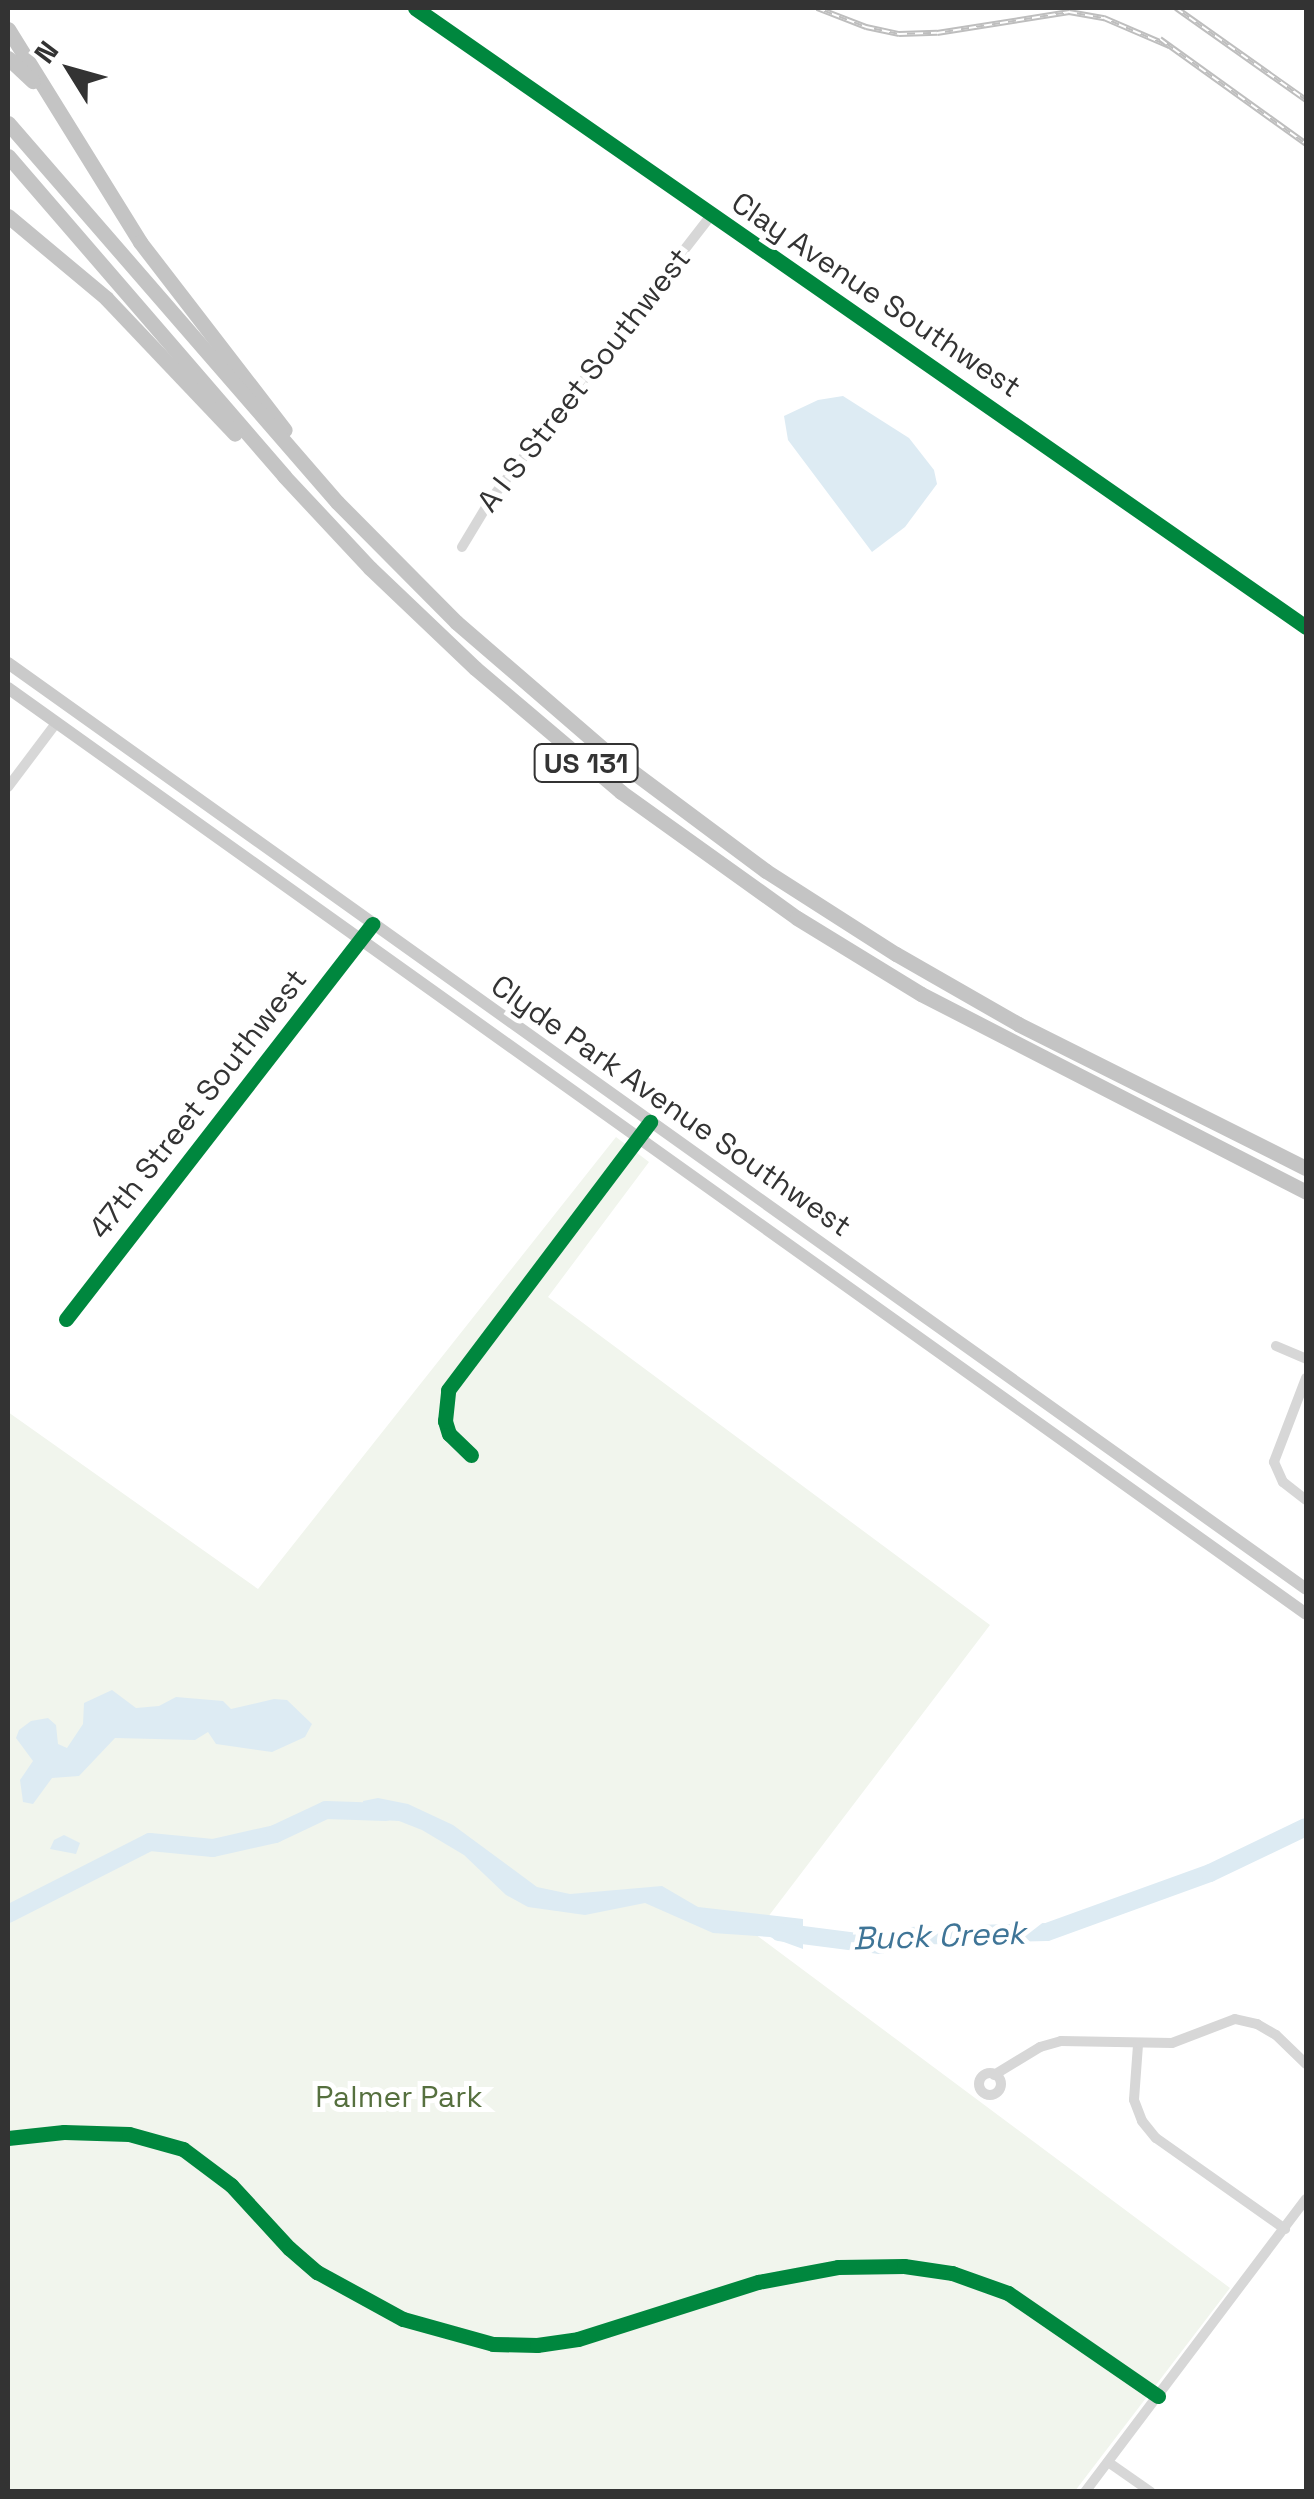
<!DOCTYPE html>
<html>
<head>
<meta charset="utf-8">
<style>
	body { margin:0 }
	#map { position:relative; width:1314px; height:2499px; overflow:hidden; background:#fff; font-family:"Space Grotesk",sans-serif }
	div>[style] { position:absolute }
	.green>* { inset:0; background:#f1f5ed }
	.water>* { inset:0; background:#ddebf3 }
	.river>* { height:18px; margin:-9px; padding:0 9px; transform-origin:9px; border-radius:9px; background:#ddebf3 }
	.minor>* { height:10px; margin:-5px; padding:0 5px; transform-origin:5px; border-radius:5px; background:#d7d7d7 }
	.minor>.ring { margin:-5px; padding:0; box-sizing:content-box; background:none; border:10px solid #d7d7d7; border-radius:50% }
	.major>* { height:12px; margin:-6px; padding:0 6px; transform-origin:6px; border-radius:6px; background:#cacaca }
	.highway>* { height:15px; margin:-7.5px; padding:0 7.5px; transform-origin:7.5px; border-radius:7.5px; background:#c4c4c4 }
	.rail>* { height:6px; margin-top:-3px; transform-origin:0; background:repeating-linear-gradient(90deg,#fff 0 8px,#bebebe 0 16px); box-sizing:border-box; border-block:2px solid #bebebe }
	.cycleway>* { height:15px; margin:-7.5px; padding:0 7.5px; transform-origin:7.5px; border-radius:7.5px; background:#00873e }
	span { translate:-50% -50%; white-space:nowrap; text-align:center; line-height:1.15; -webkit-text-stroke:10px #fff; paint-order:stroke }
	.shield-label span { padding:2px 8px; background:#fff; border:2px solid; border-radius:8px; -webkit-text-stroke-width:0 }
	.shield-label { font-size:28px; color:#333; font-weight:700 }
	.street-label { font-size:30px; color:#333 }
	.park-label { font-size:30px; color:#56703f }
	.water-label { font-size:32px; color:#3f7597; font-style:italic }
	.frame { position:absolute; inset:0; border:10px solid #333; pointer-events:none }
	.north { position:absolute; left:20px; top:20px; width:100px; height:100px; -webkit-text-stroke:8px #fff; paint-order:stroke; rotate:307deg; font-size:28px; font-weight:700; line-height:40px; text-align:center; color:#333 }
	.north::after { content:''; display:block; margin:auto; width:35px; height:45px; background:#333; clip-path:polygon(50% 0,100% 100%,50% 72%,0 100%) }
</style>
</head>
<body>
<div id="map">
	<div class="green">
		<i style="clip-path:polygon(616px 1137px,649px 1162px,548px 1297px,990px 1625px,755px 1934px,1230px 2288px,1075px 2491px,8px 2491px,8px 1412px,258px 1589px)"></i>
	</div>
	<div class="water">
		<i style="clip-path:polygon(843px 396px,909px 438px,934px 470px,937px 484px,905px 527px,872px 552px,788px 440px,784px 416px,818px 400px)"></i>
		<i style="clip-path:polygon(112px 1690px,136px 1708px,159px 1706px,176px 1697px,223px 1701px,231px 1709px,274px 1699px,287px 1700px,312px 1724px,305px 1737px,272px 1752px,216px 1744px,208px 1732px,195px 1740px,115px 1738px,79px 1776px,52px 1778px,33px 1804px,23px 1802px,20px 1780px,33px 1761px,16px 1738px,19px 1730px,31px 1721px,48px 1718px,56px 1725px,58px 1744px,67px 1748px,83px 1724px,84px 1703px)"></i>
		<i style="clip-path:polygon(378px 1798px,408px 1804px,453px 1825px,537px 1887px,570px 1894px,662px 1886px,698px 1907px,803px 1919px,803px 1949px,770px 1937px,713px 1933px,645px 1903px,585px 1915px,528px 1907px,506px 1895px,464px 1855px,422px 1830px,399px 1821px,364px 1819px,363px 1801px)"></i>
		<i style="clip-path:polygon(64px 1835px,80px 1843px,76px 1854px,50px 1849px,54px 1840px)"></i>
	</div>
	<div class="river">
		<i style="left:8px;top:1914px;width:159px;rotate:-26.9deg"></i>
		<i style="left:150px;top:1842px;width:63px;rotate:5.4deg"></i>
		<i style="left:213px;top:1848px;width:64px;rotate:-12.7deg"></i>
		<i style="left:275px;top:1834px;width:56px;rotate:-25.2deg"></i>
		<i style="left:326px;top:1810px;width:60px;rotate:1.9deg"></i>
		<i style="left:779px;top:1932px;width:102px;rotate:7.3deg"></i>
		<i style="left:880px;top:1945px;width:31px;rotate:-17deg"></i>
		<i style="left:910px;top:1936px;width:137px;rotate:-1.7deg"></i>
		<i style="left:1047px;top:1932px;width:173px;rotate:-19.9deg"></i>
		<i style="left:1210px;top:1873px;width:106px;rotate:-25.6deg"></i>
	</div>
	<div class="minor">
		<i style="left:415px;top:8px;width:1085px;rotate:34.79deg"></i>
		<i style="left:462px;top:547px;width:56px;rotate:-58.9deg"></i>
		<i style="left:491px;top:499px;width:359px;rotate:-52.2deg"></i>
		<i style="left:8px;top:787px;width:81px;rotate:-53deg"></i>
		<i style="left:66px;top:1319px;width:500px;rotate:-52.2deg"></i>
		<i style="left:1276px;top:1346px;width:33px;rotate:23deg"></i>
		<i style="left:1306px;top:1378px;width:90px;rotate:110.9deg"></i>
		<i style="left:1274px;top:1462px;width:22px;rotate:66deg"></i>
		<i style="left:1283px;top:1482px;width:29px;rotate:38deg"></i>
		<i style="left:471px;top:1455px;width:30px;rotate:-136deg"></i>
		<i style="left:449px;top:1434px;width:14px;rotate:-107deg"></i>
		<i style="left:445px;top:1421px;width:31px;rotate:-84deg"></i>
		<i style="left:448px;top:1390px;width:336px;rotate:-53deg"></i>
		<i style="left:1138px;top:2045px;width:55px;rotate:94.2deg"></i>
		<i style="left:1134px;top:2100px;width:22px;rotate:69deg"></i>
		<i style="left:1142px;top:2121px;width:22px;rotate:51deg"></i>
		<i style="left:1156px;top:2138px;width:158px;rotate:35.2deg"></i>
		<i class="ring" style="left:979px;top:2073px;width:12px;height:12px"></i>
		<i style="left:994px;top:2075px;width:54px;rotate:-31.3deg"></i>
		<i style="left:1040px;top:2047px;width:22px;rotate:-16deg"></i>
		<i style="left:1061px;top:2041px;width:111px;rotate:1deg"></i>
		<i style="left:1172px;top:2043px;width:67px;rotate:-20.9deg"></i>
		<i style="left:1235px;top:2019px;width:23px;rotate:13deg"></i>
		<i style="left:1257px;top:2024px;width:22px;rotate:30deg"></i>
		<i style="left:1276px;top:2035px;width:42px;rotate:44deg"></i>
		<i style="left:8px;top:2138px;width:56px;rotate:-6.1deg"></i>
		<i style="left:64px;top:2132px;width:65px;rotate:1.8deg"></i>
		<i style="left:129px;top:2134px;width:56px;rotate:15.5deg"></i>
		<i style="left:183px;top:2149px;width:60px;rotate:36.9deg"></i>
		<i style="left:231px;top:2185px;width:86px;rotate:47.4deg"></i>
		<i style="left:289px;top:2248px;width:37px;rotate:41deg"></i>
		<i style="left:317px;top:2272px;width:98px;rotate:28.7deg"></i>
		<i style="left:403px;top:2319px;width:93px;rotate:15.5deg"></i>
		<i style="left:493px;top:2344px;width:44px;rotate:1.3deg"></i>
		<i style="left:537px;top:2345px;width:41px;rotate:-8.3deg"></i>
		<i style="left:578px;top:2339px;width:189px;rotate:-17.6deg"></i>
		<i style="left:758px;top:2282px;width:81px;rotate:-10.6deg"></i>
		<i style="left:838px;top:2267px;width:66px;rotate:-0.9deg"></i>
		<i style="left:904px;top:2266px;width:49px;rotate:8.3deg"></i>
		<i style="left:952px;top:2273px;width:59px;rotate:19.7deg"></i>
		<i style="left:1008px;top:2293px;width:182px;rotate:34.5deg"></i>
		<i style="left:1108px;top:2462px;width:52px;rotate:34.9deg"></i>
		<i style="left:1085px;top:2492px;width:367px;rotate:-53deg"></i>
	</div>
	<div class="major">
		<i style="left:8px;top:663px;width:1594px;rotate:35.5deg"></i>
		<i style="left:8px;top:688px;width:1594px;rotate:35.5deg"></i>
	</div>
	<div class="highway">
		<i style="left:8px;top:29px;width:251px;rotate:58.2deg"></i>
		<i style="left:140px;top:242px;width:237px;rotate:52.4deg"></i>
		<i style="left:8px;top:58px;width:34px;rotate:43deg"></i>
		<i style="left:8px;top:123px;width:502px;rotate:49.04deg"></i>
		<i style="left:337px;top:502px;width:169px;rotate:45.2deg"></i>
		<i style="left:456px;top:622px;width:202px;rotate:40.8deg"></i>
		<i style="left:609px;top:754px;width:196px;rotate:36.7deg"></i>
		<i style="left:766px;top:871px;width:154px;rotate:32.6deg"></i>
		<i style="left:896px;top:954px;width:141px;rotate:29.8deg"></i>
		<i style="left:1018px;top:1024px;width:322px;rotate:26.6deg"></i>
		<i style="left:8px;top:156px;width:423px;rotate:49.2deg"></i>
		<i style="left:284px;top:476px;width:126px;rotate:46.9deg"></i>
		<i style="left:370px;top:568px;width:145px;rotate:43.6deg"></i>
		<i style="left:475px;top:668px;width:192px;rotate:40.3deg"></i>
		<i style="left:621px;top:792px;width:216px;rotate:35.6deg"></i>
		<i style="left:797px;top:918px;width:145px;rotate:31.5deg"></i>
		<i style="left:921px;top:994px;width:433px;rotate:27.2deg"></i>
		<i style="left:8px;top:216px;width:128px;rotate:39.9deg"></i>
		<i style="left:106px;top:298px;width:187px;rotate:46.5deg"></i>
	</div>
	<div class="rail">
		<i style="left:817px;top:8px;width:53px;rotate:21.2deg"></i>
		<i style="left:866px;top:27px;width:34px;rotate:12deg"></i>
		<i style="left:899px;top:34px;width:38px;rotate:-2deg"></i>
		<i style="left:937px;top:33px;width:134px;rotate:-9deg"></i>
		<i style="left:1069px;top:12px;width:36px;rotate:10deg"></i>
		<i style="left:1104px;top:18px;width:71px;rotate:23.3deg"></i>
		<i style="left:1176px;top:8px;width:159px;rotate:35.3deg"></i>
		<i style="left:1160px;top:39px;width:180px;rotate:35.7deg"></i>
	</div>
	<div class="cycleway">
		<i style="left:415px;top:8px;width:1085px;rotate:34.79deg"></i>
		<i style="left:66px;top:1319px;width:500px;rotate:-52.2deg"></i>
		<i style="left:471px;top:1455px;width:30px;rotate:-136deg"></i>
		<i style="left:449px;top:1434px;width:14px;rotate:-107deg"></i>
		<i style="left:445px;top:1421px;width:31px;rotate:-84deg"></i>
		<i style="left:448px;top:1390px;width:336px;rotate:-53deg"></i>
		<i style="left:8px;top:2138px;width:56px;rotate:-6.1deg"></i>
		<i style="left:64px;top:2132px;width:65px;rotate:1.8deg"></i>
		<i style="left:129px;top:2134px;width:56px;rotate:15.5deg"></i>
		<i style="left:183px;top:2149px;width:60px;rotate:36.9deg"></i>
		<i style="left:231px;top:2185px;width:86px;rotate:47.4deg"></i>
		<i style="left:289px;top:2248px;width:37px;rotate:41deg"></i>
		<i style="left:317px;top:2272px;width:98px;rotate:28.7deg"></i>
		<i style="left:403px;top:2319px;width:93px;rotate:15.5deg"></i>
		<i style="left:493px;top:2344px;width:44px;rotate:1.3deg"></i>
		<i style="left:537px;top:2345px;width:41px;rotate:-8.3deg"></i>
		<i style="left:578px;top:2339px;width:189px;rotate:-17.6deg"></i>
		<i style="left:758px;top:2282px;width:81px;rotate:-10.6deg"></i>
		<i style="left:838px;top:2267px;width:66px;rotate:-0.9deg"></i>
		<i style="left:904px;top:2266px;width:49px;rotate:8.3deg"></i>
		<i style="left:952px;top:2273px;width:59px;rotate:19.7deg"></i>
		<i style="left:1008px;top:2293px;width:182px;rotate:34.5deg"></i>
	</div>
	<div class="shield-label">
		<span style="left:586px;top:763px">US 131</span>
	</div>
	<div class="street-label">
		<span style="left:876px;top:295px;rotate:34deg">Clay Avenue Southwest</span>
		<span style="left:584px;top:380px;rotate:-52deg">A I S Street Southwest</span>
		<span style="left:198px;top:1104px;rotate:-52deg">47th Street Southwest</span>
		<span style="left:671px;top:1106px;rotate:35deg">Clyde Park Avenue Southwest</span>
	</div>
	<div class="park-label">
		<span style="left:399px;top:2097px">Palmer Park</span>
	</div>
	<div class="water-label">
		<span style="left:939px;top:1936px;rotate:-2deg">Buck Creek</span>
	</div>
	<div class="frame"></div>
	<div class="north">N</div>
</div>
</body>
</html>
